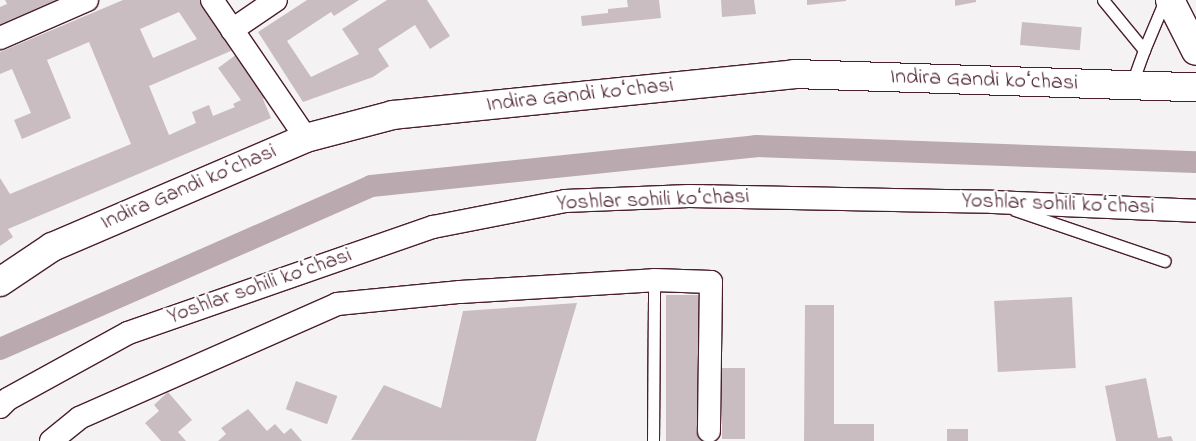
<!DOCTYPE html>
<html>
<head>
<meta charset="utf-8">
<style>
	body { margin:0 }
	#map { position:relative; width:1196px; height:441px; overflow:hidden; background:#f4f2f2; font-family:"Indie Flower",sans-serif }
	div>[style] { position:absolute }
	.canal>* { height:22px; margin:-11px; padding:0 11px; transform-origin:11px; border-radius:11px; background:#baa9ae }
	.building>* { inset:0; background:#cabdc1; transform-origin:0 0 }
	.roads { filter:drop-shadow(1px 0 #4a1f2b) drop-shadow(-1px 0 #4a1f2b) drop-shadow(0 1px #4a1f2b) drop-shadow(0 -1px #4a1f2b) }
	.lane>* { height:11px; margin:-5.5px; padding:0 5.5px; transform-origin:5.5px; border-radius:5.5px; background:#fff }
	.street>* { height:22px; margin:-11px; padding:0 11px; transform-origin:11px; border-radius:11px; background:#fff }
	.secondary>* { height:28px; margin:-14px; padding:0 14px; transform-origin:14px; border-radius:14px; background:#fff }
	span { translate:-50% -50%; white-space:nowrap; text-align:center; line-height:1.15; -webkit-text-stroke:4px #fff; paint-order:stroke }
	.street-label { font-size:22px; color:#4a1f2b }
</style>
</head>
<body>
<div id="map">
	<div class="canal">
		<i style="left:0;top:349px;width:405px;rotate:-23.7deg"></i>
		<i style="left:371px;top:186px;width:387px;rotate:-5.9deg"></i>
		<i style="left:756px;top:146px;width:440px;rotate:2.1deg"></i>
	</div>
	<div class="building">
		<i style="clip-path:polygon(5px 0,74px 0,0 31px,0 7px,7px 4px)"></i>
		<i style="clip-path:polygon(evenodd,123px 0,200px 0,233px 50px,149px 86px,169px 135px,196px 123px,192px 112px,209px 105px,213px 116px,235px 107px,233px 104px,241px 100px,218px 68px,237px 54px,268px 95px,263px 99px,271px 118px,8px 229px,13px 237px,0 246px,0 178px,10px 194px,131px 144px,89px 42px,47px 60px,71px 118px,22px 139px,14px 120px,31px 113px,12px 69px,0 74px,0 52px,123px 0,179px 12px,197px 39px,153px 58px,140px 29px,179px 12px)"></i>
		<i style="clip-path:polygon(307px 0,359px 0,334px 16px,331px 12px,287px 41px,311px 77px,359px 54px,342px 29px,387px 0,427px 0,450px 36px,430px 49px,415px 25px,378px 49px,389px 66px,373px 77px,303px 102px,258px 32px)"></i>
		<i style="clip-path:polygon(627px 0,659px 0,661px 18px,582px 26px,581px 16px,608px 13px,608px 9px,628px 7px)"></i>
		<i style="clip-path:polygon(721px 0,754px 0,756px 14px,722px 17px)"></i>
		<i style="clip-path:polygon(807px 0,846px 0,846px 1px,807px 5px)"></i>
		<i style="clip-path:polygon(955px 0,976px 0,976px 2px,955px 6px)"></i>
		<i style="left:1022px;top:22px;width:60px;height:23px;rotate:5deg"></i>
		<i style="left:666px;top:295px;width:40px;height:146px"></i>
		<i style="left:1072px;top:297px;width:71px;height:78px;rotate:87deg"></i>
		<i style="clip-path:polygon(577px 303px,536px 441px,351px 440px,384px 385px,441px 408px,463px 311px)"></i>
		<i style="clip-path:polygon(805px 305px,834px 305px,834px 424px,874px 424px,874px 441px,804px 441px)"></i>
		<i style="left:722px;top:368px;width:23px;height:71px"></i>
		<i style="clip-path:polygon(1146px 378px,1158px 438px,1171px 436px,1173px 441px,1116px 441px,1105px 386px)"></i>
		<i style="left:296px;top:381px;width:44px;height:30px;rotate:20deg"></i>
		<i style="clip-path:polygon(168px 392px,192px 420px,178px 432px,186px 441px,161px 441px,145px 423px,159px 411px,154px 405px)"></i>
		<i style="clip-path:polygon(248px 409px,267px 431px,275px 424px,284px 434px,291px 428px,302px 441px,218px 441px,226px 434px,221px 428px)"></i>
		<i style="left:968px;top:429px;width:12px;height:21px;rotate:90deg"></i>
	</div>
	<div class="roads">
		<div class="lane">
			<i style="left:1103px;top:0;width:65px;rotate:50.6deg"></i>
			<i style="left:1144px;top:50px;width:37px;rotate:110deg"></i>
			<i style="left:1144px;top:50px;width:54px;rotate:-67.2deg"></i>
			<i style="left:1015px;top:210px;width:158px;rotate:18.8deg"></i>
			<i style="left:653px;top:441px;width:161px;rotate:-89.6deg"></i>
		</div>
		<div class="street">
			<i style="left:212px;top:0;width:167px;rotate:55.7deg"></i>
			<i style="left:232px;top:30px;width:53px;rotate:-34.3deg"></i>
			<i style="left:0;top:38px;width:95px;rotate:-23.6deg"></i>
			<i style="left:0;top:407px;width:11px;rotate:-45deg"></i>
			<i style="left:8px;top:399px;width:137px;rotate:-28.8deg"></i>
			<i style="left:128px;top:333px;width:323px;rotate:-19.2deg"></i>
			<i style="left:433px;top:227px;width:135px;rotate:-11.1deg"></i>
			<i style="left:565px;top:201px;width:124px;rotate:-2.3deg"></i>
			<i style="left:689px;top:196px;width:304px;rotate:1.1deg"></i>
			<i style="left:993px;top:202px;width:203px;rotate:2.5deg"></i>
			<i style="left:51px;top:441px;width:36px;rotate:-39deg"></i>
			<i style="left:79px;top:418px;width:282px;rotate:-23.8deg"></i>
			<i style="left:337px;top:304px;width:124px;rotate:-5.6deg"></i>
			<i style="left:460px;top:292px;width:194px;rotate:-3.5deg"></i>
			<i style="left:654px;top:280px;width:57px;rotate:2deg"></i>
			<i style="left:711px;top:282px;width:149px;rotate:90.8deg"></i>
		</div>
		<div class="secondary">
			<i style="left:1170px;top:0;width:57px;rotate:63deg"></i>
			<i style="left:0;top:282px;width:63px;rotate:-33.9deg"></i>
			<i style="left:52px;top:247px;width:276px;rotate:-23.2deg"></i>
			<i style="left:306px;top:138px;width:90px;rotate:-14.8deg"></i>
			<i style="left:393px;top:115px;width:403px;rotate:-5.8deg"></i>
			<i style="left:794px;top:74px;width:402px;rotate:1.9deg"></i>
		</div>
	</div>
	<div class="street-label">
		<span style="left:984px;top:81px;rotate:2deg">Indira Gandi koʻchasi</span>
		<span style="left:580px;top:96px;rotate:-6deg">Indira Gandi koʻchasi</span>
		<span style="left:189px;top:188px;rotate:-23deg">Indira Gandi koʻchasi</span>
		<span style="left:653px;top:201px;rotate:-2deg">Yoshlar sohili koʻchasi</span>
		<span style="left:1058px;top:205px;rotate:2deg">Yoshlar sohili koʻchasi</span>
		<span style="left:260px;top:287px;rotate:-19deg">Yoshlar sohili koʻchasi</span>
	</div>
</div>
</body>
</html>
